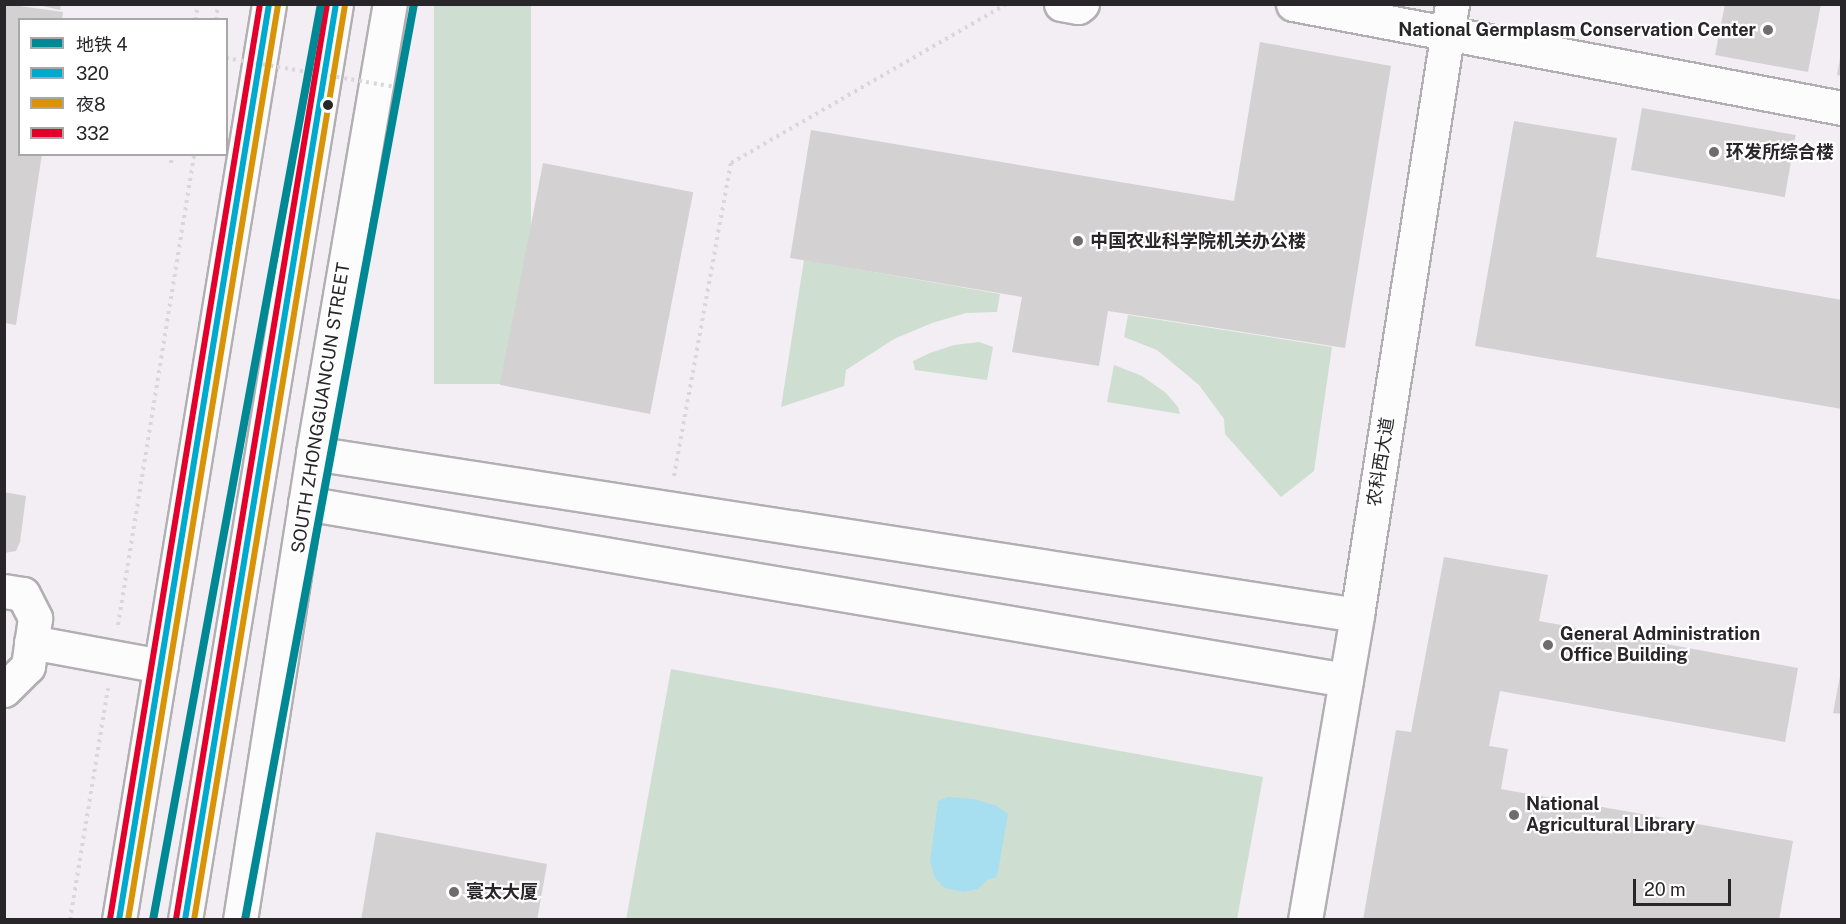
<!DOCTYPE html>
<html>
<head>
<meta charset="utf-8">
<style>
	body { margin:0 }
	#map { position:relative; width:1846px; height:924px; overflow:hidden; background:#f2eef3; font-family:"Public Sans","Noto Sans SC",sans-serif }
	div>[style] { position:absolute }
	.green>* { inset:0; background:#cedfd1; transform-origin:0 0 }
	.water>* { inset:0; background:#a8dff0 }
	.building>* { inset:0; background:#d4d1d3; transform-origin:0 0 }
	.path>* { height:4px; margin-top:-2px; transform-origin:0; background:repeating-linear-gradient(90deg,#d8d8d9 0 3px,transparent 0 7.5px) }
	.roads { filter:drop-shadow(2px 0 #b2afb2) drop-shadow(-2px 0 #b2afb2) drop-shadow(0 2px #b2afb2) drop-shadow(0 -2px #b2afb2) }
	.minor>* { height:33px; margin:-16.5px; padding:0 16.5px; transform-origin:16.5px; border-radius:16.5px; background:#fdfcfd }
	.major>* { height:33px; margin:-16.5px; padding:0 16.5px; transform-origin:16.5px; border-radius:16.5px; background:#fdfcfd }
	.path-bridge>* { height:4px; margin-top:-2px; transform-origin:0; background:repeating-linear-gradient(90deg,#d8d8d9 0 3px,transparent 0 7.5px) }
	.bus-1>* { height:6px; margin:-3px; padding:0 3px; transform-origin:3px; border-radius:3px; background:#00a9ce }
	.bus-2>* { height:6px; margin:-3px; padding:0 3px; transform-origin:3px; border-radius:3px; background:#d89306 }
	.bus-3>* { height:6px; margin:-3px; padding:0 3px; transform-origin:3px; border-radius:3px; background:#e4002b }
	.metro-1>* { height:8px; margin:-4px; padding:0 4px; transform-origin:4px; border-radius:4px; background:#008994 }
	.dots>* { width:16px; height:16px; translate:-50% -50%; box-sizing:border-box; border:3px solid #fff; border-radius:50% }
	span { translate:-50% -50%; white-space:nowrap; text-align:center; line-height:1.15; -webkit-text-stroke:4.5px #fff; paint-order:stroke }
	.poi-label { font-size:18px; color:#282629; font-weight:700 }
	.right { translate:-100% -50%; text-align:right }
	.left { translate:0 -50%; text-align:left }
	.street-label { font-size:18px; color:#282629 }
	.frame { position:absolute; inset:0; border:6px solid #282629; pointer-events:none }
	.legend { position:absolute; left:18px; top:18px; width:210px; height:138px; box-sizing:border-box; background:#fff; border:2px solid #a9a8a9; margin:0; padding:8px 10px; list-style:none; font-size:18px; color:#282629 }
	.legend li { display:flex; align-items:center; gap:12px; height:30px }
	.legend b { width:30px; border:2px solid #a9a8a9 }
	.scale { position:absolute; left:1633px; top:879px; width:98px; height:27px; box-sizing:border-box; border:3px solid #282629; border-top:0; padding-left:8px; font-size:18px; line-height:21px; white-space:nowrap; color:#282629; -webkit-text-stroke:4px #fff; paint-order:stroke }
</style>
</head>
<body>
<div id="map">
	<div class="green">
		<i style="left:434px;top:5px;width:97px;height:379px"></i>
		<i style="clip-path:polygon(804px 260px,1000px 294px,997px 312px,966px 313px,932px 323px,894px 339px,846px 370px,844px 386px,781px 407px)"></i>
		<i style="clip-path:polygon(1128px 315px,1332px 347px,1314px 471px,1281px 497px,1225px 434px,1224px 419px,1199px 385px,1157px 350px,1124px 337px)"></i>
		<i style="clip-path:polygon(979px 342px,993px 347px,987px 380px,915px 370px,913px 361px,930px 353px,954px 345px)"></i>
		<i style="clip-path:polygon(1114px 365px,1142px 376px,1166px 393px,1178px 407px,1180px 414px,1107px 402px)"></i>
		<i style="clip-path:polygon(671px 669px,1263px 777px,1237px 919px,626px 920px)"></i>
	</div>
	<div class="water">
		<i style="clip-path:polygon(948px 797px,974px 799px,997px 806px,1008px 814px,997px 877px,987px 880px,978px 889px,964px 892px,944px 888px,935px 878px,930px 862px,938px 801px)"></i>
	</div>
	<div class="building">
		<i style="clip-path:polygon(5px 4px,63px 12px,62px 20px,20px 20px,20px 154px,42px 154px,16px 325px,5px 323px)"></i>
		<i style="clip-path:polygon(34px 4px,61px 4px,60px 10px)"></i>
		<i style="clip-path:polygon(1725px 4px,1821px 4px,1808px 72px,1715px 55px)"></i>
		<i style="clip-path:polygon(1260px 42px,1391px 66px,1345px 348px,1108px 311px,1099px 366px,1012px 352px,1022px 297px,790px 258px,811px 130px,1234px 201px)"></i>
		<i style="clip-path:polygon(1840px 58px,1842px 58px,1842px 76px,1837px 75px)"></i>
		<i style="left:1642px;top:108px;width:156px;height:63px;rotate:10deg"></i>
		<i style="clip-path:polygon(1514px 121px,1617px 138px,1596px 257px,1842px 300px,1842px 409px,1475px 346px)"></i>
		<i style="left:543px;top:163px;width:153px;height:226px;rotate:11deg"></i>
		<i style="clip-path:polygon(4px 492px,26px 496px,20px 542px,16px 551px,4px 553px)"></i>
		<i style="clip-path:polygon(1444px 557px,1548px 575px,1539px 621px,1798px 668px,1785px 742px,1500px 691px,1489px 746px,1508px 749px,1501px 789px,1793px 841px,1779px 920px,1363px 920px,1396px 730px,1411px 732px)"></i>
		<i style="clip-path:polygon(1840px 676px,1842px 676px,1842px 714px,1833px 713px)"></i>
		<i style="clip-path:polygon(376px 832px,547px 864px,537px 920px,361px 920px)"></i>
	</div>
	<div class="path">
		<i style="left:195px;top:20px;width:16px;rotate:-79deg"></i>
		<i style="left:216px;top:20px;width:16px;rotate:-83deg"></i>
		<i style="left:171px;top:163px;width:9px;rotate:-84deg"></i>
		<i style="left:674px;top:476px;width:318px;rotate:-79.7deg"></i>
		<i style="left:731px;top:163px;width:318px;rotate:-30deg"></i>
		<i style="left:118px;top:625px;width:477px;rotate:-80.8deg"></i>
		<i style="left:70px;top:920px;width:235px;rotate:-80.7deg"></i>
	</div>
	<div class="roads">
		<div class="minor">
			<i style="left:1061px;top:4px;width:17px;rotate:10deg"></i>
			<i style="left:1078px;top:7px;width:5px;rotate:-37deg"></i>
			<i style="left:1293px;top:4px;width:559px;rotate:10.73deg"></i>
			<i style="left:313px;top:453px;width:1056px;rotate:8.82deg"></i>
			<i style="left:305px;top:503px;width:1056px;rotate:9.65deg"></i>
			<i style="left:4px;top:591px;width:19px;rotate:9deg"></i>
			<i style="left:23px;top:594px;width:27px;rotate:63deg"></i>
			<i style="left:35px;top:618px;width:49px;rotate:98.3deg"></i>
			<i style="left:28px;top:666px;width:34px;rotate:135deg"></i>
			<i style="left:31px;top:642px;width:132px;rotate:10.5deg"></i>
			<i style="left:240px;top:920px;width:473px;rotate:-81.1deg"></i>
			<i style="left:313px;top:453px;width:456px;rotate:-80.3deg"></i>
			<i style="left:1305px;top:920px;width:309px;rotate:-80.3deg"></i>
			<i style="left:1357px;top:615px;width:618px;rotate:-81.16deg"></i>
		</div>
		<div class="major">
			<i style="left:119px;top:920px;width:928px;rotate:-80.7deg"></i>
			<i style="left:185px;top:920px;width:928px;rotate:-80.64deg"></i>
		</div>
	</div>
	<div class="path-bridge">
		<i style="left:226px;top:58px;width:178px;rotate:9.7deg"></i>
	</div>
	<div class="bus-1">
		<i style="left:119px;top:920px;width:928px;rotate:-80.7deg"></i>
		<i style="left:185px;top:920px;width:928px;rotate:-80.64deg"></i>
	</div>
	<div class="bus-2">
		<i style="left:128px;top:920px;width:927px;rotate:-80.69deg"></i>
		<i style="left:194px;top:920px;width:927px;rotate:-80.63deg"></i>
	</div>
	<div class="bus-3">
		<i style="left:110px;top:919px;width:927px;rotate:-80.69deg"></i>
		<i style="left:176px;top:919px;width:927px;rotate:-80.63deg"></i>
	</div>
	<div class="metro-1">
		<i style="left:153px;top:920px;width:931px;rotate:-79.61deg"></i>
		<i style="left:245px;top:920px;width:931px;rotate:-79.55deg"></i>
	</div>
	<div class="dots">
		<i style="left:1768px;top:30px;background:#6f6c70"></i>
		<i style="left:328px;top:105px;background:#282629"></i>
		<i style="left:1714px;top:152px;background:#6f6c70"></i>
		<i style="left:1078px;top:241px;background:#6f6c70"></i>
		<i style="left:1548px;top:645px;background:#6f6c70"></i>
		<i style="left:1514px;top:815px;background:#6f6c70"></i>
		<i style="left:454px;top:892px;background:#6f6c70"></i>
	</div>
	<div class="poi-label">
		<span class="right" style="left:1756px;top:30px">National Germplasm Conservation Center</span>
		<span class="left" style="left:1726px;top:152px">环发所综合楼</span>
		<span class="left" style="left:1090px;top:241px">中国农业科学院机关办公楼</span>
		<span class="left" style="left:1560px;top:645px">General Administration<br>Office Building</span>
		<span class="left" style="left:1526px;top:815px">National<br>Agricultural Library</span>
		<span class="left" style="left:466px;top:892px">寰太大厦</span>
	</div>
	<div class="street-label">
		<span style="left:321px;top:408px;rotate:-81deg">SOUTH ZHONGGUANCUN STREET</span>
		<span style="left:1381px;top:462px;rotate:-81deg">农科西大道</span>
	</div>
	<div class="frame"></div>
	<ul class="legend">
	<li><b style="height:8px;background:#008994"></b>地铁 4</li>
	<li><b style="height:8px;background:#00a9ce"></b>320</li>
	<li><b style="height:8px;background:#d89306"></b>夜8</li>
	<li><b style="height:8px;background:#e4002b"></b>332</li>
	</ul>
	<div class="scale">20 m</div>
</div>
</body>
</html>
